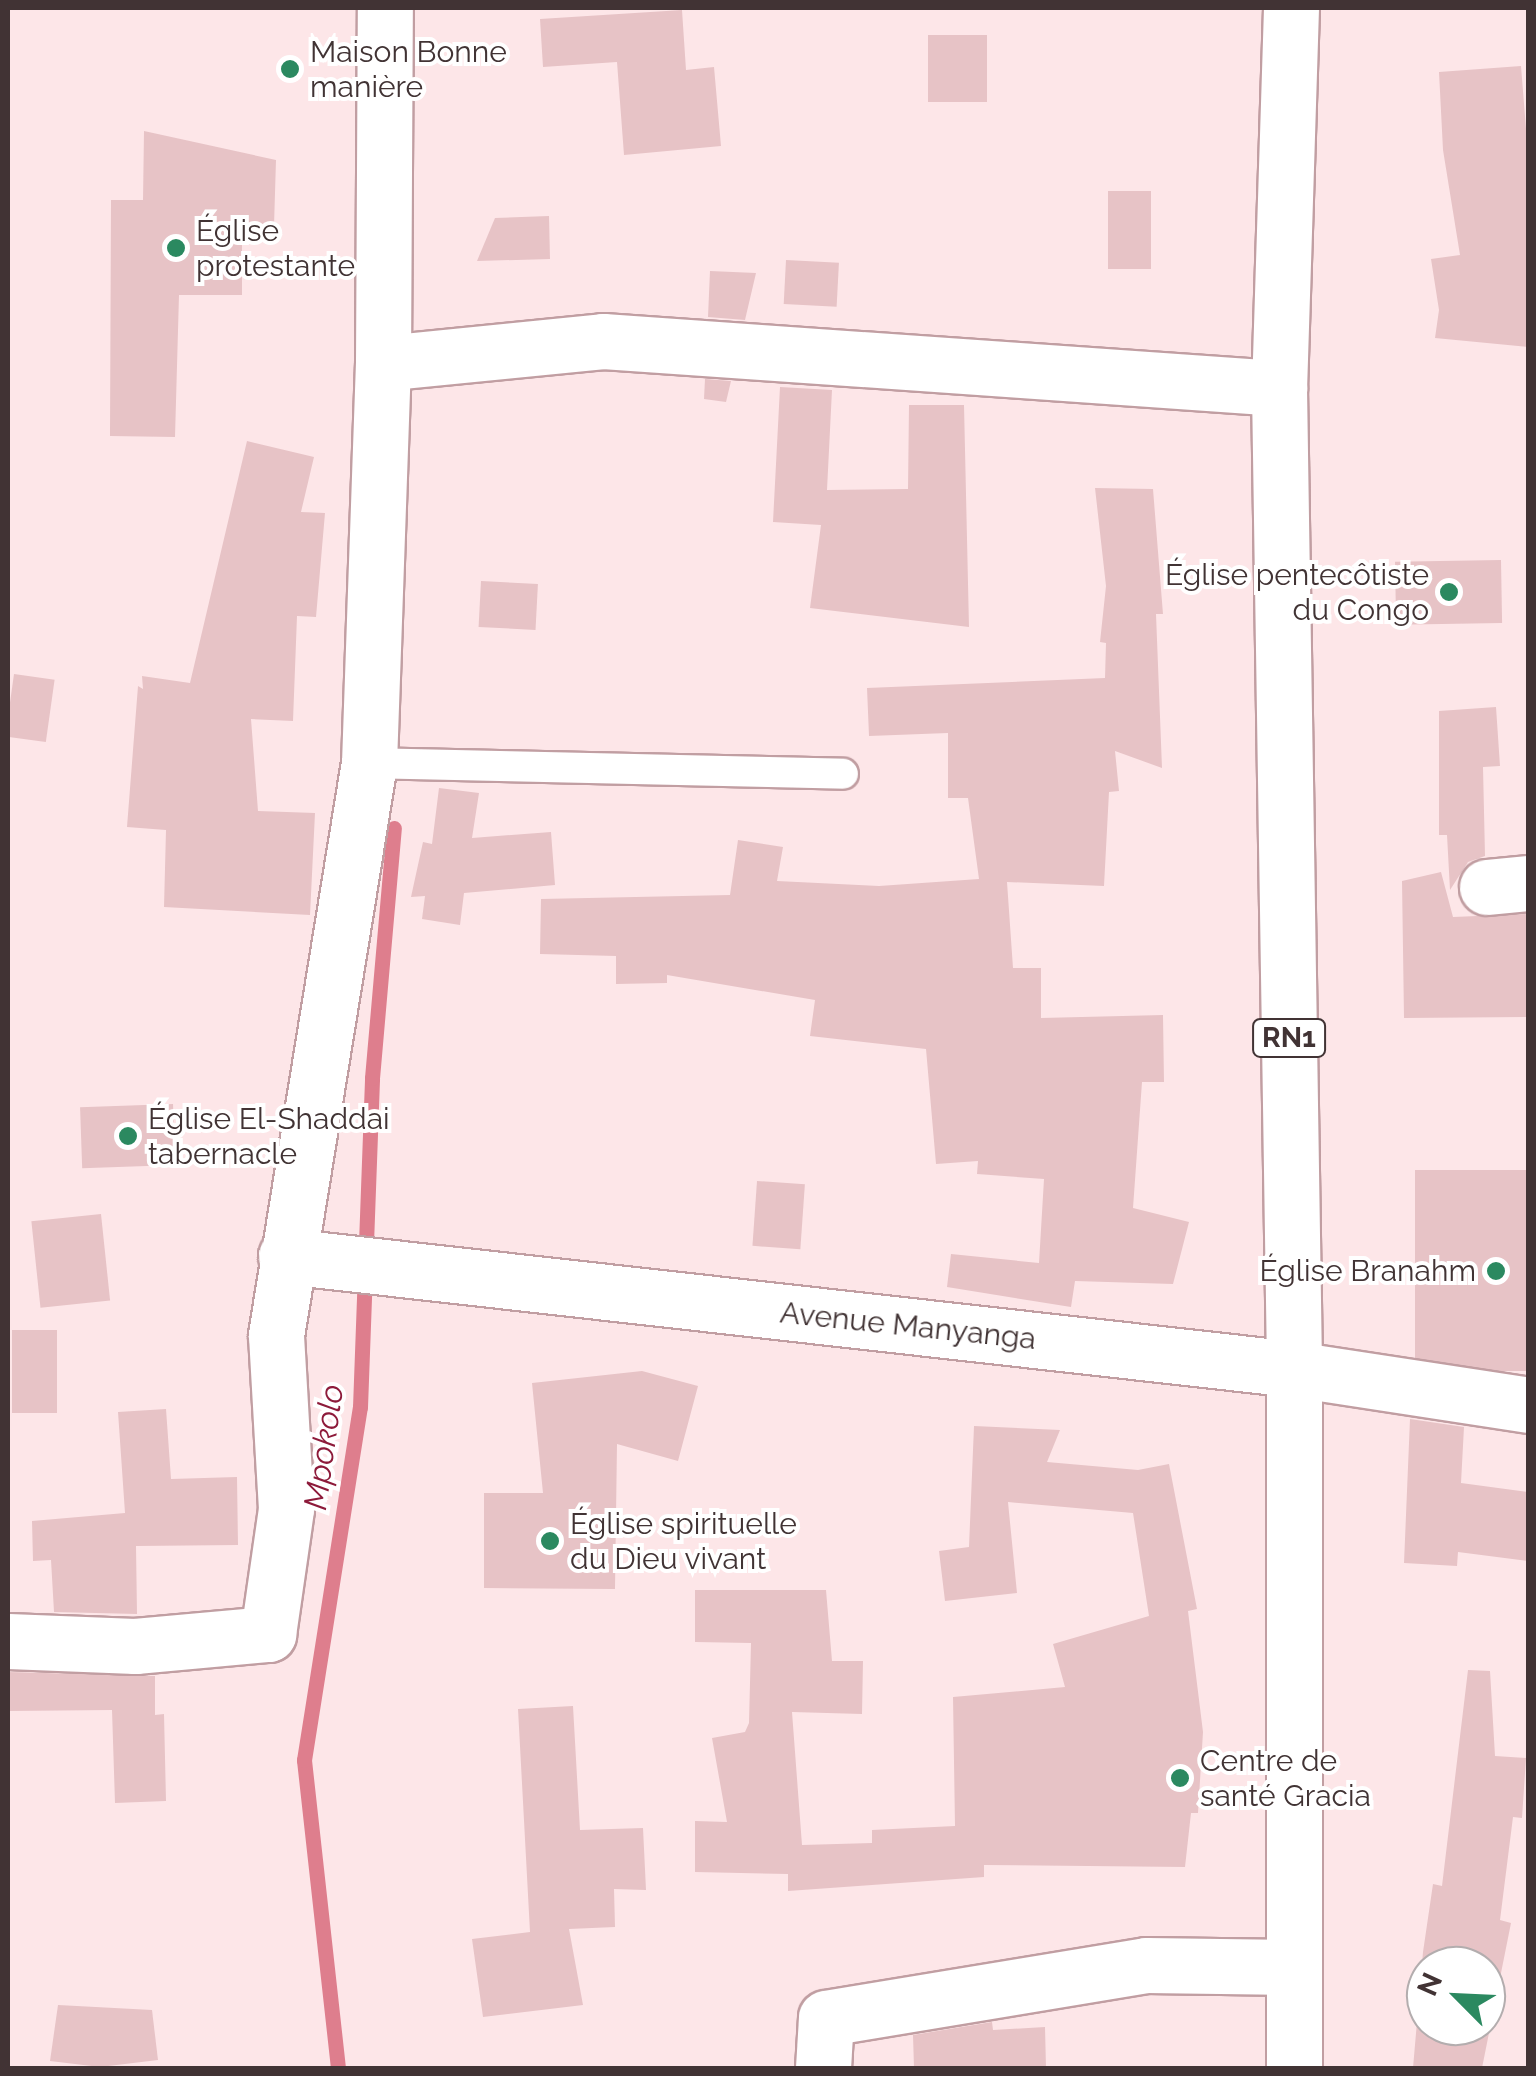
<!DOCTYPE html>
<html>
<head>
<meta charset="utf-8">
<style>
	body { margin:0 }
	#map { position:relative; width:1536px; height:2076px; overflow:hidden; background:#fde6e8; font-family:Raleway,sans-serif }
	div>[style] { position:absolute }
	.stream>* { height:15px; margin:-7.5px; padding:0 7.5px; transform-origin:7.5px; border-radius:7.5px; background:#de7e8d }
	.building>* { inset:0; background:#e7c3c6; transform-origin:0 0 }
	.roads { filter:drop-shadow(2px 0 #c19ea2) drop-shadow(-2px 0 #c19ea2) drop-shadow(0 2px #c19ea2) drop-shadow(0 -2px #c19ea2) }
	.service>* { height:30px; margin:-15px; padding:0 15px; transform-origin:15px; border-radius:15px; background:#fff }
	.minor>* { height:55px; margin:-27.5px; padding:0 27.5px; transform-origin:27.5px; border-radius:27.5px; background:#fff }
	.trunk>* { height:55px; margin:-27.5px; padding:0 27.5px; transform-origin:27.5px; border-radius:27.5px; background:#fff }
	.dots>* { width:28px; height:28px; translate:-50% -50%; box-sizing:border-box; border:5px solid #fff; border-radius:50% }
	span { translate:-50% -50%; white-space:nowrap; text-align:center; line-height:1.15; -webkit-text-stroke:8px #fff; paint-order:stroke }
	.shield-label span { padding:2px 8px; background:#fff; border:2px solid; border-radius:8px; -webkit-text-stroke-width:0 }
	.shield-label { font-size:28px; color:#413334; font-weight:700 }
	.poi-label { font-size:30px; color:#413334 }
	.left { translate:0 -50%; text-align:left }
	.right { translate:-100% -50%; text-align:right }
	.street-label { font-size:30px; color:#413334 }
	.water-label { font-size:32px; color:#8d1a3a; font-style:italic }
	.frame { position:absolute; inset:0; border:10px solid #413334; pointer-events:none }
	.north { position:absolute; left:1406px; top:1946px; width:100px; height:100px; box-sizing:border-box; background:#fff; border:2px solid #b3adae; border-radius:50%; rotate:294deg; font-size:28px; font-weight:700; line-height:40px; text-align:center; color:#413334 }
	.north::after { content:''; display:block; margin:auto; width:35px; height:45px; background:#2b8960; clip-path:polygon(50% 0,100% 100%,50% 72%,0 100%) }
</style>
</head>
<body>
<div id="map">
	<div class="stream">
		<i style="left:338px;top:2068px;width:310px;rotate:-96.3deg"></i>
		<i style="left:304px;top:1760px;width:357px;rotate:-81deg"></i>
		<i style="left:360px;top:1407px;width:329px;rotate:-87.9deg"></i>
		<i style="left:372px;top:1078px;width:251px;rotate:-85deg"></i>
	</div>
	<div class="building">
		<i style="clip-path:polygon(682px 10px,686px 70px,714px 67px,721px 146px,624px 155px,617px 62px,543px 67px,540px 19px)"></i>
		<i style="left:928px;top:35px;width:59px;height:67px"></i>
		<i style="clip-path:polygon(1521px 66px,1528px 154px,1528px 347px,1435px 338px,1439px 310px,1431px 259px,1460px 255px,1443px 150px,1439px 72px)"></i>
		<i style="clip-path:polygon(144px 131px,276px 160px,274px 226px,242px 224px,242px 295px,179px 295px,175px 437px,110px 436px,111px 200px,143px 200px)"></i>
		<i style="left:1108px;top:191px;width:43px;height:78px"></i>
		<i style="clip-path:polygon(549px 216px,550px 259px,477px 261px,495px 218px)"></i>
		<i style="left:786px;top:260px;width:53px;height:44px;rotate:3deg"></i>
		<i style="clip-path:polygon(710px 271px,756px 273px,745px 320px,708px 317px)"></i>
		<i style="clip-path:polygon(705px 379px,731px 381px,726px 402px,704px 399px)"></i>
		<i style="clip-path:polygon(780px 387px,832px 390px,827px 490px,908px 489px,909px 405px,964px 405px,969px 627px,810px 608px,821px 525px,773px 522px)"></i>
		<i style="clip-path:polygon(247px 441px,314px 457px,301px 512px,325px 513px,316px 617px,297px 616px,293px 721px,251px 719px,258px 811px,315px 813px,310px 915px,164px 907px,166px 830px,127px 827px,138px 686px,143px 689px,142px 676px,190px 683px)"></i>
		<i style="clip-path:polygon(1095px 488px,1153px 489px,1163px 614px,1156px 614px,1162px 768px,1115px 751px,1119px 791px,1109px 792px,1104px 886px,1007px 882px,1013px 968px,1041px 968px,1041px 1018px,1163px 1015px,1164px 1082px,1142px 1082px,1133px 1208px,1189px 1222px,1173px 1284px,1075px 1281px,1071px 1307px,947px 1287px,951px 1254px,1039px 1263px,1044px 1179px,977px 1174px,978px 1161px,936px 1164px,926px 1049px,810px 1036px,815px 1000px,667px 975px,667px 983px,616px 984px,616px 956px,540px 954px,541px 899px,730px 895px,738px 840px,783px 847px,777px 881px,879px 886px,979px 879px,968px 798px,948px 798px,948px 733px,869px 736px,867px 688px,1105px 678px,1106px 643px,1100px 642px,1106px 586px)"></i>
		<i style="left:1501px;top:560px;width:63px;height:106px;rotate:89deg"></i>
		<i style="left:481px;top:581px;width:57px;height:46px;rotate:3deg"></i>
		<i style="left:14px;top:674px;width:41px;height:63px;rotate:8deg"></i>
		<i style="clip-path:polygon(1496px 707px,1500px 766px,1483px 767px,1485px 856px,1468px 862px,1450px 890px,1447px 835px,1439px 835px,1439px 711px)"></i>
		<i style="clip-path:polygon(439px 788px,479px 793px,472px 838px,551px 832px,555px 885px,464px 893px,460px 925px,422px 919px,425px 896px,411px 897px,423px 842px,432px 844px)"></i>
		<i style="clip-path:polygon(1441px 872px,1453px 917px,1528px 914px,1528px 1017px,1404px 1018px,1402px 881px)"></i>
		<i style="left:173px;top:1104px;width:61px;height:93px;rotate:88deg"></i>
		<i style="left:1528px;top:1170px;width:201px;height:113px;rotate:90deg"></i>
		<i style="left:757px;top:1181px;width:48px;height:65px;rotate:4deg"></i>
		<i style="left:101px;top:1214px;width:87px;height:70px;rotate:84deg"></i>
		<i style="left:12px;top:1330px;width:45px;height:83px"></i>
		<i style="clip-path:polygon(642px 1371px,698px 1386px,678px 1461px,617px 1444px,615px 1589px,484px 1588px,484px 1493px,543px 1493px,532px 1383px)"></i>
		<i style="clip-path:polygon(166px 1409px,171px 1479px,237px 1477px,238px 1545px,136px 1546px,137px 1614px,54px 1612px,51px 1560px,33px 1561px,32px 1521px,125px 1513px,118px 1412px)"></i>
		<i style="clip-path:polygon(1410px 1419px,1464px 1427px,1461px 1483px,1528px 1492px,1528px 1561px,1458px 1552px,1457px 1566px,1404px 1563px)"></i>
		<i style="clip-path:polygon(974px 1426px,1060px 1430px,1047px 1462px,1138px 1470px,1169px 1464px,1197px 1609px,1188px 1611px,1203px 1732px,1198px 1813px,1191px 1813px,1185px 1867px,984px 1865px,984px 1877px,788px 1891px,788px 1874px,695px 1872px,695px 1821px,727px 1822px,712px 1738px,745px 1732px,749px 1723px,751px 1643px,695px 1642px,695px 1590px,826px 1590px,832px 1661px,863px 1661px,862px 1714px,792px 1712px,802px 1845px,872px 1843px,872px 1830px,955px 1826px,953px 1697px,1065px 1687px,1053px 1644px,1149px 1616px,1133px 1513px,1008px 1502px,1017px 1593px,945px 1601px,939px 1551px,969px 1547px)"></i>
		<i style="clip-path:polygon(evenodd,1468px 1670px,1490px 1671px,1495px 1756px,1526px 1758px,1522px 1818px,1513px 1817px,1500px 1920px,1511px 1923px,1482px 2068px,1413px 2068px,1423px 1952px,1433px 1884px,1442px 1886px,1468px 1670px,1426px 1966px,1486px 1966px,1486px 2026px,1426px 2026px,1426px 1966px)"></i>
		<i style="clip-path:polygon(8px 1672px,155px 1676px,155px 1715px,164px 1714px,166px 1801px,115px 1803px,112px 1710px,8px 1711px)"></i>
		<i style="clip-path:polygon(573px 1706px,580px 1830px,643px 1828px,646px 1890px,614px 1889px,615px 1927px,569px 1929px,583px 2005px,483px 2017px,472px 1939px,530px 1932px,518px 1709px)"></i>
		<i style="clip-path:polygon(58px 2005px,152px 2010px,158px 2060px,100px 2067px,50px 2061px)"></i>
		<i style="clip-path:polygon(992px 2022px,993px 2030px,1045px 2027px,1046px 2068px,914px 2068px,913px 2035px)"></i>
	</div>
	<div class="roads">
		<div class="service">
			<i style="left:369px;top:763px;width:474px;rotate:1.3deg"></i>
		</div>
		<div class="minor">
			<i style="left:383px;top:363px;width:221px;rotate:-5.7deg"></i>
			<i style="left:603px;top:341px;width:678px;rotate:3.98deg"></i>
			<i style="left:1487px;top:887px;width:41px;rotate:-5.6deg"></i>
			<i style="left:286px;top:1256px;width:1014px;rotate:6.4deg"></i>
			<i style="left:1294px;top:1369px;width:237px;rotate:8.7deg"></i>
			<i style="left:8px;top:1641px;width:127px;rotate:2.3deg"></i>
			<i style="left:135px;top:1646px;width:134px;rotate:-5.2deg"></i>
			<i style="left:268px;top:1634px;width:126px;rotate:-81.8deg"></i>
			<i style="left:286px;top:1509px;width:174px;rotate:-93.3deg"></i>
			<i style="left:276px;top:1335px;width:580px;rotate:-80.77deg"></i>
			<i style="left:369px;top:763px;width:400px;rotate:-88deg"></i>
			<i style="left:383px;top:363px;width:355px;rotate:-89.7deg"></i>
			<i style="left:823px;top:2068px;width:50px;rotate:-86.6deg"></i>
			<i style="left:826px;top:2018px;width:324px;rotate:-9.4deg"></i>
			<i style="left:1146px;top:1965px;width:148px;rotate:0.8deg"></i>
		</div>
		<div class="trunk">
			<i style="left:1291px;top:8px;width:380px;rotate:91.8deg"></i>
			<i style="left:1279px;top:388px;width:981px;rotate:89.12deg"></i>
			<i style="left:1294px;top:1369px;width:699px;rotate:90deg"></i>
		</div>
	</div>
	<div class="dots">
		<i style="left:290px;top:69px;background:#2b8960"></i>
		<i style="left:176px;top:248px;background:#2b8960"></i>
		<i style="left:1449px;top:592px;background:#2b8960"></i>
		<i style="left:128px;top:1136px;background:#2b8960"></i>
		<i style="left:1496px;top:1271px;background:#2b8960"></i>
		<i style="left:550px;top:1541px;background:#2b8960"></i>
		<i style="left:1180px;top:1778px;background:#2b8960"></i>
	</div>
	<div class="shield-label">
		<span style="left:1289px;top:1038px">RN1</span>
	</div>
	<div class="poi-label">
		<span class="left" style="left:310px;top:69px">Maison Bonne<br>manière</span>
		<span class="left" style="left:196px;top:248px">Église<br>protestante</span>
		<span class="right" style="left:1429px;top:592px">Église pentecôtiste<br>du Congo</span>
		<span class="left" style="left:148px;top:1136px">Église El-Shaddai<br>tabernacle</span>
		<span class="right" style="left:1476px;top:1271px">Église Branahm</span>
		<span class="left" style="left:570px;top:1541px">Église spirituelle<br>du Dieu vivant</span>
		<span class="left" style="left:1200px;top:1778px">Centre de<br>santé Gracia</span>
	</div>
	<div class="street-label">
		<span style="left:908px;top:1326px;rotate:6deg">Avenue Manyanga</span>
	</div>
	<div class="water-label">
		<span style="left:324px;top:1447px;rotate:-82deg">Mpokolo</span>
	</div>
	<div class="frame"></div>
	<div class="north">N</div>
</div>
</body>
</html>
